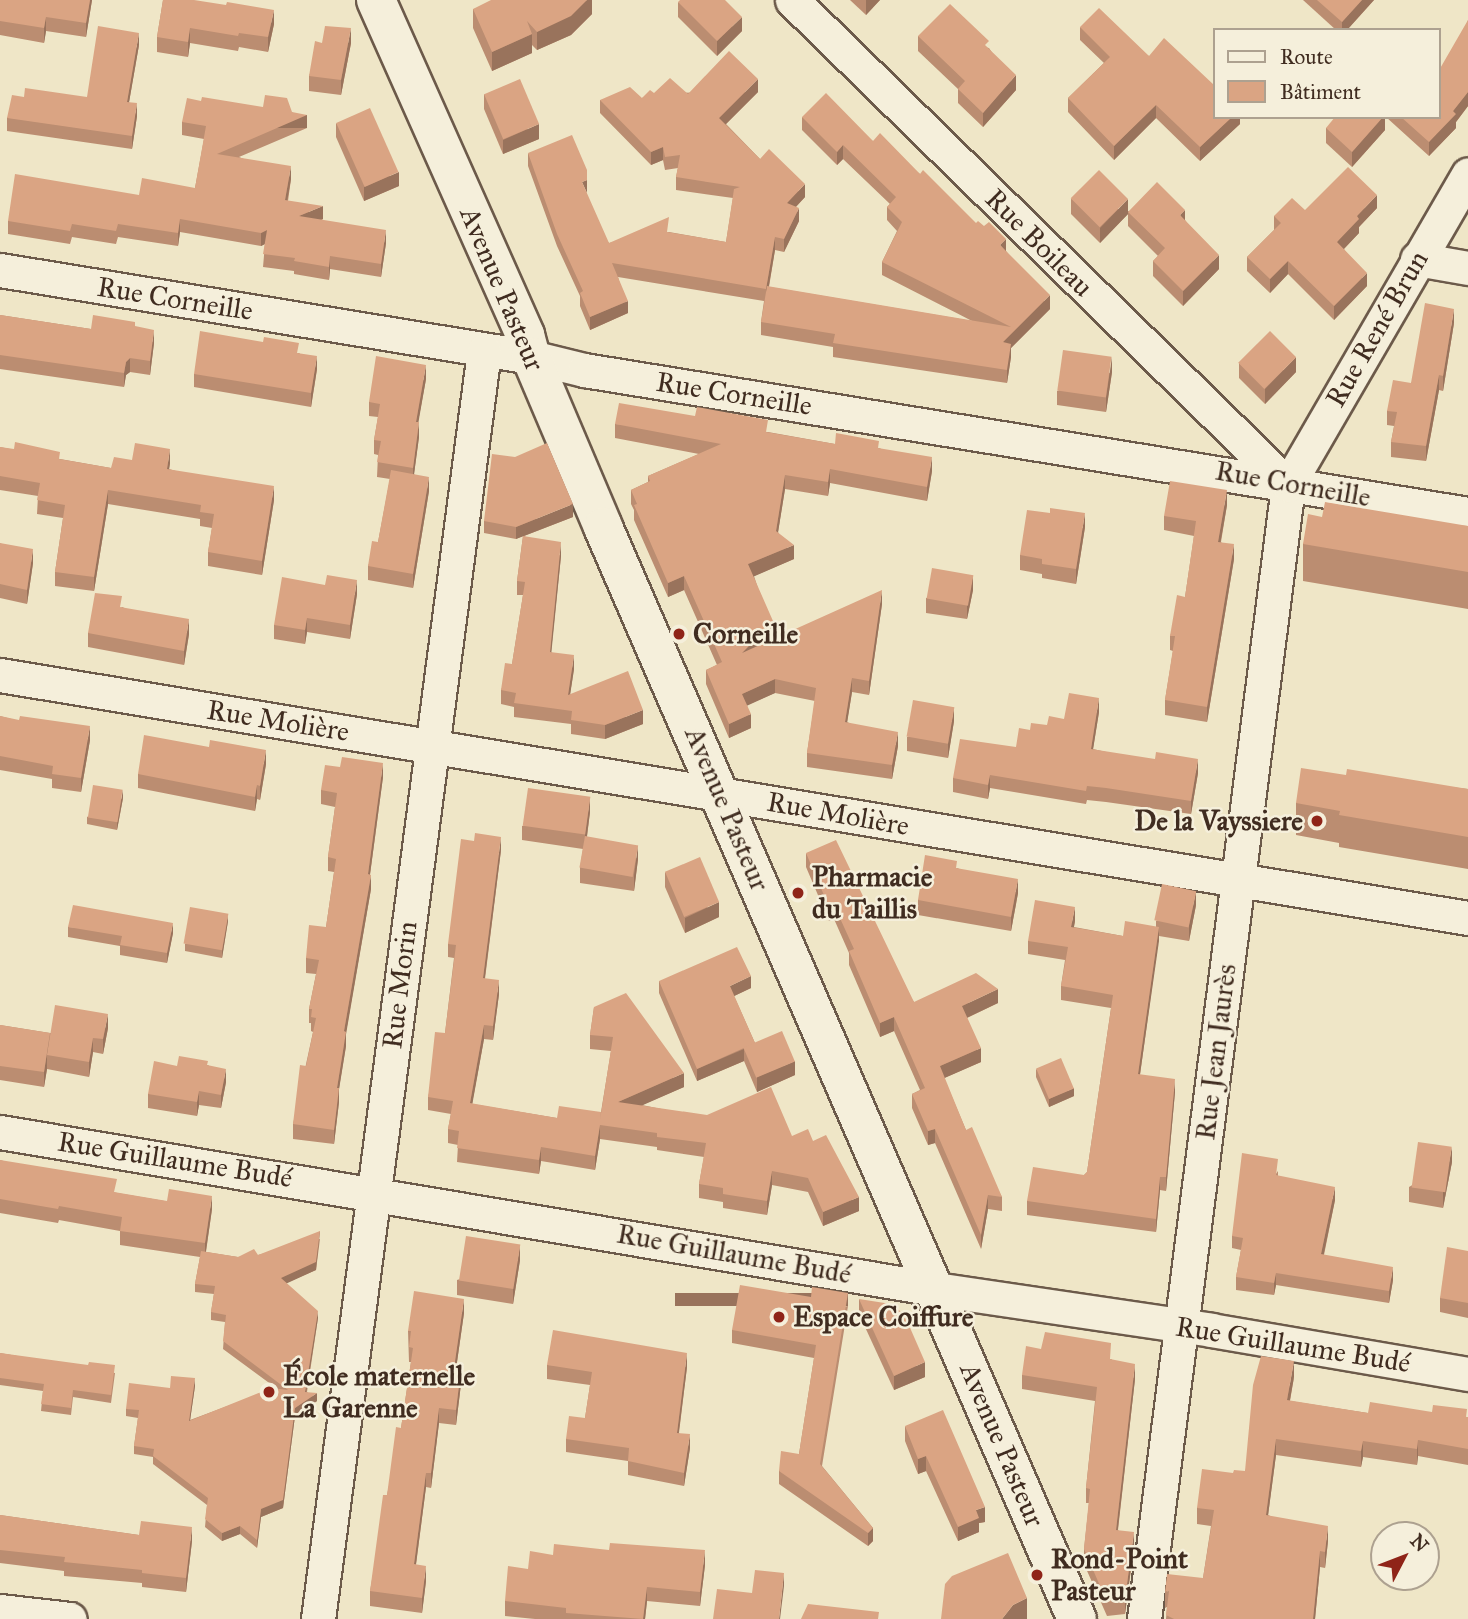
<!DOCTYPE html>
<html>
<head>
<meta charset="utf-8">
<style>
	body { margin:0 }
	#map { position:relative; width:1468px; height:1619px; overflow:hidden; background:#efe6c7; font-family:"IM FELL Great Primer",serif }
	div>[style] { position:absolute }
	.roads { filter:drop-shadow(2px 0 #6c5a4a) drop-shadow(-2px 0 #6c5a4a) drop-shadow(0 2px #6c5a4a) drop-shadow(0 -2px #6c5a4a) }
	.street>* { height:33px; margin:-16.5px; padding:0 16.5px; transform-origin:16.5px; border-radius:16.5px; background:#f5efdb }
	.secondary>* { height:38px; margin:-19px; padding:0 19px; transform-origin:19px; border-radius:19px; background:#f5efdb }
	.wall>* { inset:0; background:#bb8d71 }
	.shaded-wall>* { inset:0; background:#99735c; transform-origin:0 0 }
	.building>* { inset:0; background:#daa483; transform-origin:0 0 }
	.dots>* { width:19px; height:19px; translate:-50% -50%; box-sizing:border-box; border:4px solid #f5efdb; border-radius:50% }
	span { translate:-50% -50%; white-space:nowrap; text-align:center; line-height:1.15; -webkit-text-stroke:5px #f5efdb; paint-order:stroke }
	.street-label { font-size:28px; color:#402c20 }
	.poi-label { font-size:28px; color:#402c20; font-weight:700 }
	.left { translate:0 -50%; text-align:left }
	.right { translate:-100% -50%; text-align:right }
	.legend { position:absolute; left:1213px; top:28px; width:228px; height:91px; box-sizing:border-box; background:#f5efdb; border:2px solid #ada190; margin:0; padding:9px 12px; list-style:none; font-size:21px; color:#402c20 }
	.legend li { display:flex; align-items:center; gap:14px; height:35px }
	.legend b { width:35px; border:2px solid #ada190 }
	.north { position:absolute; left:1370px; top:1521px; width:70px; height:70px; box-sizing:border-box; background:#f5efdb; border:2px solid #ada190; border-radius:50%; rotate:48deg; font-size:19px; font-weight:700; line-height:28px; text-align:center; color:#402c20 }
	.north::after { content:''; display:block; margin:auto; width:24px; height:32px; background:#8f2418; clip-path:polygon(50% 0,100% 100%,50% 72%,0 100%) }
</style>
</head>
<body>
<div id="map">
	<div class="roads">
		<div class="street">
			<i style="left:792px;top:0;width:694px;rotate:44.36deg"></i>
			<i style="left:1417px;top:259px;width:52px;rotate:10deg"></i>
			<i style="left:0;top:270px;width:538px;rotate:9.3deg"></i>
			<i style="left:531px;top:357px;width:55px;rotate:13.8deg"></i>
			<i style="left:584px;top:370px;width:896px;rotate:9.25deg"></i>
			<i style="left:0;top:675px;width:1488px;rotate:9.4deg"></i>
			<i style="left:0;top:1132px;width:948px;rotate:9.53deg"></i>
			<i style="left:935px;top:1289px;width:279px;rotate:8.4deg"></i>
			<i style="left:1211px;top:1330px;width:261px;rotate:9.7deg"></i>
			<i style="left:0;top:1611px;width:70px;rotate:6.5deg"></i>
			<i style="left:318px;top:1619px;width:1279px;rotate:-82.54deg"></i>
			<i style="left:1144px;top:1619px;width:1143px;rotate:-82.76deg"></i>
			<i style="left:1288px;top:485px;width:359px;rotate:-59.9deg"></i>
		</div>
		<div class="secondary">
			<i style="left:376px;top:0;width:367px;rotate:66deg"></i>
			<i style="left:525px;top:335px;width:23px;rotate:75deg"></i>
			<i style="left:531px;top:357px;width:185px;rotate:67deg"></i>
			<i style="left:603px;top:527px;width:1190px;rotate:66.54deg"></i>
		</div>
	</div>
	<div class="wall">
		<i style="clip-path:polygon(0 0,92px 0,86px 37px,46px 31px,44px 43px,0 35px)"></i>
		<i style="clip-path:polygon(163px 0,274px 24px,268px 52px,239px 47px,238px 51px,190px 43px,188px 57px,157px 52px,157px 37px)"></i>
		<i style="clip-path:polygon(592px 0,592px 14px,571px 35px,537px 50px,532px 45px,532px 53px,492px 71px,473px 28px,473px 9px)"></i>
		<i style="clip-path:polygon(850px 0,880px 0,866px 15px)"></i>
		<i style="clip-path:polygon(1303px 0,1374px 0,1347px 30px,1336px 30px)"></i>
		<i style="clip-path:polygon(678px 2px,742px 31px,717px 56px,678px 17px)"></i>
		<i style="clip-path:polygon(1468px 20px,1468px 106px,1456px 122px,1456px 128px,1429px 156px,1386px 117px,1438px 117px)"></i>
		<i style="clip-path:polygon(1080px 27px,1149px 56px,1240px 117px,1240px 124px,1200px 161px,1156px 118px,1114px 160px,1068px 112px,1068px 98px,1104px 63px,1080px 40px)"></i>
		<i style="clip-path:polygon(918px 36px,989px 48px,1016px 90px,983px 127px,958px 103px,958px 89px,918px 51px)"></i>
		<i style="clip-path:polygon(322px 43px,351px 43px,341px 95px,309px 91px,309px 76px)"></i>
		<i style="clip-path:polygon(139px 45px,129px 102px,137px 116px,132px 149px,7px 131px,7px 118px,24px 97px,87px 97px)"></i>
		<i style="clip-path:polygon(758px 92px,726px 124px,760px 159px,805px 197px,796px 207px,799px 221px,784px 252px,775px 250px,769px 287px,972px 321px,882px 275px,882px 262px,897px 231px,887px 220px,887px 207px,890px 204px,843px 159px,837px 165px,802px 130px,802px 117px,873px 141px,920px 174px,1006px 251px,1050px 309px,1011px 348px,1011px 357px,1007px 383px,833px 357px,833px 347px,761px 335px,761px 322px,764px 301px,618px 277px,628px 313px,590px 330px,580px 306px,580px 296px,557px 246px,528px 166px,528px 153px,609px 243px,669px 232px,726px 242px,733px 198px,676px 190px,676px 177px,678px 168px,665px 170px,663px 160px,651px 165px,600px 113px,600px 100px,642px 98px,654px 93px)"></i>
		<i style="clip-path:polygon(484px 94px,539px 139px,503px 154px,484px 109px)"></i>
		<i style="clip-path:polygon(201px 101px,292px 112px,307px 128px,239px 157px,291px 179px,288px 201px,323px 219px,321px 220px,386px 243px,381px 277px,330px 269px,329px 280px,294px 274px,294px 271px,263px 267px,265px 244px,261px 246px,180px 232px,178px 246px,118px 237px,116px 244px,72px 237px,70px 244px,8px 234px,8px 221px,139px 195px,195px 188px,204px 139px,182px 135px,182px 122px)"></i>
		<i style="clip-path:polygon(1385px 117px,1385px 130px,1352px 167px,1326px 143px,1326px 128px)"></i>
		<i style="clip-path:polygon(336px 123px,399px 186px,364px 201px,336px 137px)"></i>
		<i style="clip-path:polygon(1071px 199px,1128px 211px,1185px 220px,1219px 269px,1183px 306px,1153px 276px,1153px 261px,1158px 256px,1128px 226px,1128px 214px,1100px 243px,1071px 214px)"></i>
		<i style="clip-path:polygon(1377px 208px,1359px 227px,1359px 233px,1344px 249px,1367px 286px,1334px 320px,1288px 274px,1270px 293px,1247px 271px,1247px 257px,1274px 230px,1274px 216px,1305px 210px)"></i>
		<i style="clip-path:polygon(0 315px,91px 329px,135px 327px,154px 343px,150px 375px,130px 372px,126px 375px,124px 387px,0 369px)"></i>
		<i style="clip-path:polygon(1454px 323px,1443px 391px,1439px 390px,1426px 461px,1391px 457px,1391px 442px,1394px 426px,1387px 425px,1387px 411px,1411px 383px)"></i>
		<i style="clip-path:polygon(299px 353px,317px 369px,311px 407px,194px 387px,194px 374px)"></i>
		<i style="clip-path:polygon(1239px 363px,1296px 372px,1265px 404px,1239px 378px)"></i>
		<i style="clip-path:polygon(1112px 372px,1106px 412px,1057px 405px,1057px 391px)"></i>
		<i style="clip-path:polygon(426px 379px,418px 422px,419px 437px,414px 474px,429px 491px,413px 588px,368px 580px,368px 566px,378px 542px,390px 479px,377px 477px,378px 455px,374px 454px,374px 440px,378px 417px,369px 416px,369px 402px)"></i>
		<i style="clip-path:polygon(615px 424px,768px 432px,835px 444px,879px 448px,932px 471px,927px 501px,830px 483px,828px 496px,785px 489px,778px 532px,794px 559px,754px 576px,773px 635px,766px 642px,882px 604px,869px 695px,852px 692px,847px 722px,898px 746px,892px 779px,807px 767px,807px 753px,815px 701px,775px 693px,747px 705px,751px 728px,729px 738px,706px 684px,706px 670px,717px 665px,684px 590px,668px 597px,634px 520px,634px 510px,631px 504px,631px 490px,648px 482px,648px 476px,699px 454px,615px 438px)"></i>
		<i style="clip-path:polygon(0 447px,60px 459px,111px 468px,132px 460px,170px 463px,169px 469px,274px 500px,262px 575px,208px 566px,208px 552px,212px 528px,200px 526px,200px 519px,108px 504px,94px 591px,55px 586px,55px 572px,63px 518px,37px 514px,38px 496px,0 490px)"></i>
		<i style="clip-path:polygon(1227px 505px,1221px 542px,1234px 559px,1207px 722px,1165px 715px,1165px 700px,1173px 651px,1170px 650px,1170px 636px,1185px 597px,1194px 536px,1164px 530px,1164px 516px)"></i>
		<i style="clip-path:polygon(573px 517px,524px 536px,561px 556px,551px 652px,574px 669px,570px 694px,643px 724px,605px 739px,571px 734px,571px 724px,514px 717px,514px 707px,501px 704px,501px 690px,512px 664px,523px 595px,517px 595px,517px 581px,523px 536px,516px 539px,484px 533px,484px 521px)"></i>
		<i style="clip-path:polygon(1322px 517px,1468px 526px,1468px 609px,1303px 581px,1303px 544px)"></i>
		<i style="clip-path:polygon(1085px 527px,1076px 584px,1042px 578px,1042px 574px,1020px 570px,1020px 555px)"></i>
		<i style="clip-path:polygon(0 543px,33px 563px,27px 604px,0 598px)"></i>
		<i style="clip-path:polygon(973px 590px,967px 619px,926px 613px,926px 598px)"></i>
		<i style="clip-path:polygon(357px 594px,350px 639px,307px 632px,305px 644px,274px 639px,274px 625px)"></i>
		<i style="clip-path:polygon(122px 607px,189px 634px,184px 665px,88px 647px,88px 633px)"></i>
		<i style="clip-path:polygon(1099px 712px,1093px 749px,1198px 773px,1191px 814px,1106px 802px,1087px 800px,1086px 804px,990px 788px,988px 799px,953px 792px,953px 778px,1016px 747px,1047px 725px,1064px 719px)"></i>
		<i style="clip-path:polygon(0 716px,90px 740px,81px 792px,52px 788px,52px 779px,0 770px)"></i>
		<i style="clip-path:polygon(954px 721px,948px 758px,907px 751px,907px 737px)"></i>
		<i style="clip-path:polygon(266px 764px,260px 800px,257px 799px,255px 811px,138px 788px,138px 774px)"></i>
		<i style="clip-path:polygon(1346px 775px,1468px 789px,1468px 869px,1339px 847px,1339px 843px,1296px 835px,1296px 803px)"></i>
		<i style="clip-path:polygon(383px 777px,370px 875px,371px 889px,346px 1032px,346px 1046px,339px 1088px,339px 1102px,334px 1144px,293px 1139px,293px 1124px,313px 1032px,311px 1031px,311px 1023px,309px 1023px,309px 1009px,316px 974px,306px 973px,306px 958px,326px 927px,334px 872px,328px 871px,328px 857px,335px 807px,321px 804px,321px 790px)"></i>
		<i style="clip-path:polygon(123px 798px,117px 830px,87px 824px,87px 817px)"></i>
		<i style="clip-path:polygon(590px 812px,587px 837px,638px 859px,634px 891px,580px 883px,580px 868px,583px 849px,522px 840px,522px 826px)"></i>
		<i style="clip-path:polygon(501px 850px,485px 979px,499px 994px,493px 1040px,484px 1039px,472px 1104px,557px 1118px,601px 1112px,611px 1051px,590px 1049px,590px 1035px,594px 1007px,684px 1087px,642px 1105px,813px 1141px,859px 1211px,823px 1226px,808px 1192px,772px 1185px,767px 1215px,723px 1208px,723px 1202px,699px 1198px,699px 1184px,704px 1157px,657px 1150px,657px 1147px,600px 1139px,595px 1170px,541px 1161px,539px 1174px,457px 1162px,458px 1145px,448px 1143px,448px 1129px,451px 1114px,428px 1110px,428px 1097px,445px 1033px,454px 958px,448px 957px,448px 944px)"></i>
		<i style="clip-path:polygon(806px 853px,914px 1002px,998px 1003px,967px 1018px,981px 1062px,944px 1078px,966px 1130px,1002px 1197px,1002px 1211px,988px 1209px,981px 1249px,935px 1143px,928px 1145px,912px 1108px,912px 1094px,920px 1090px,894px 1031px,880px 1037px,849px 965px,849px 953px,834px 919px,829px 921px,806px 867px)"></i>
		<i style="clip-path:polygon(957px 868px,1018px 893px,1011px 931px,918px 915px,918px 900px)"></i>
		<i style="clip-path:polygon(665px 872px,719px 917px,685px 933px,665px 887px)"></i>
		<i style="clip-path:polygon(1196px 905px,1189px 941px,1159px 936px,1140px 1075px,1175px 1092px,1166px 1191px,1160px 1190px,1156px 1232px,1027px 1215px,1027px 1201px,1084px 1175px,1087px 1172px,1111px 1008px,1061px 1000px,1061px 986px,1065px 960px,1028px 954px,1028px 941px,1075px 921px,1074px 927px,1123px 936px,1156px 927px,1156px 921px)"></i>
		<i style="clip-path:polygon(228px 921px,222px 958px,185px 951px,185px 944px)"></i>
		<i style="clip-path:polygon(68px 927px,173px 933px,167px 963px,120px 955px,120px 946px,68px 937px)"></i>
		<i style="clip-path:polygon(659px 981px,751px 988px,734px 996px,755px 1043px,795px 1075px,757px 1092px,744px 1061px,697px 1081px,659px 993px)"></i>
		<i style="clip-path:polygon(0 1025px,50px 1033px,108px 1028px,103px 1054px,93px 1052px,89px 1077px,47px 1069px,44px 1087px,0 1080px)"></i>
		<i style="clip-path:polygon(208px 1065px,226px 1082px,221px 1108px,199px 1105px,197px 1116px,148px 1108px,148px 1094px,177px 1066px)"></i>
		<i style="clip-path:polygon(1036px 1069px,1074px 1096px,1049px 1107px,1036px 1077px)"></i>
		<i style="clip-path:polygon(0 1160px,117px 1193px,212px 1209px,206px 1252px,238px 1257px,258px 1255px,320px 1239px,316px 1270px,286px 1283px,318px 1318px,307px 1392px,317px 1401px,295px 1416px,283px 1508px,261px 1517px,257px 1548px,240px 1534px,222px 1541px,205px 1527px,207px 1505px,153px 1464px,153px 1457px,134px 1454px,134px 1446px,138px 1418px,126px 1416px,126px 1409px,170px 1388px,195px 1386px,190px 1420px,276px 1388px,223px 1349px,225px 1322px,211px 1320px,211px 1312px,214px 1294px,195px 1292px,195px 1284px,200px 1257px,120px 1245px,120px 1231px,59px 1220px,58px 1223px,0 1213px)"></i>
		<i style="clip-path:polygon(1452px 1162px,1443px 1208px,1409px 1202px,1409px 1187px)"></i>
		<i style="clip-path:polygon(1278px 1171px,1278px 1176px,1335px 1200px,1324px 1255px,1393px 1280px,1389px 1303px,1276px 1285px,1274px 1295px,1236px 1290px,1236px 1277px,1241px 1250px,1232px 1248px,1232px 1236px)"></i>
		<i style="clip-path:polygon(1468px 1251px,1468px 1318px,1440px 1312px,1440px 1298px)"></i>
		<i style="clip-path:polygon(520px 1260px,513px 1304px,457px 1295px,457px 1280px)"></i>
		<i style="clip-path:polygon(859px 1299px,925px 1377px,894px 1390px,859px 1314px)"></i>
		<i style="clip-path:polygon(848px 1306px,822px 1466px,873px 1528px,873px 1541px,868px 1546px,779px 1484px,779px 1471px,799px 1454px,814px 1358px,732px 1343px,732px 1330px)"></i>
		<i style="clip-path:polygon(464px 1313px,456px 1369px,461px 1384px,456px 1425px,439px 1423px,431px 1488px,426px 1487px,416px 1565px,426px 1581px,422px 1613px,370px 1606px,370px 1591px,387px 1495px,401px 1428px,411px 1362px,409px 1362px,408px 1331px)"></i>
		<i style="clip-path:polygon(0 1353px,115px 1373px,111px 1403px,73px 1397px,71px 1415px,41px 1411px,43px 1391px,0 1385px)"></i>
		<i style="clip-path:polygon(1111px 1359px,1135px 1379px,1118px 1530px,1134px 1546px,1125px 1614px,1107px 1616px,1084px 1564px,1084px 1549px,1089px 1503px,1086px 1503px,1086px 1488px,1095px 1401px,1022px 1389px,1022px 1375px)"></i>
		<i style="clip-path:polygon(547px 1365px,687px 1367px,679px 1433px,690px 1448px,684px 1486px,628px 1475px,628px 1461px,566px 1452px,566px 1439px,585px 1418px,590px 1385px,547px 1379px)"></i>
		<i style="clip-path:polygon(1294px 1377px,1290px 1401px,1368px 1413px,1468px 1417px,1468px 1465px,1418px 1456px,1417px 1465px,1363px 1457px,1361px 1467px,1276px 1455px,1268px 1515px,1328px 1541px,1325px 1568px,1320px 1567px,1315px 1619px,1166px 1619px,1167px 1607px,1165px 1608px,1165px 1592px,1203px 1578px,1211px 1526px,1197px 1524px,1197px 1508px,1233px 1473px,1245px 1471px)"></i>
		<i style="clip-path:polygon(905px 1426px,985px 1522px,979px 1523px,979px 1532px,958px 1541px,926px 1471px,918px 1474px,905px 1441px)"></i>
		<i style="clip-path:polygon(0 1515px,139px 1535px,192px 1541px,186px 1592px,142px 1587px,142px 1583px,64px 1576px,64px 1571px,0 1563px)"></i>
		<i style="clip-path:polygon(553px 1555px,705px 1565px,700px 1606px,647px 1601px,645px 1619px,535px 1619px,505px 1616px,505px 1601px,528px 1569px)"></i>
	</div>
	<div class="shaded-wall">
		<i style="clip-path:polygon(90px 0,92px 0,86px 37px,86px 23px)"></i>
		<i style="clip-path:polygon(587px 0,592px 0,592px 14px,571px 35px,537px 50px,537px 32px)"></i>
		<i style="clip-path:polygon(866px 0,880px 0,866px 15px)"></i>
		<i style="clip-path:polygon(1362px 0,1374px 0,1347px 30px,1342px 30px,1342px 22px)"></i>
		<i style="clip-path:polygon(274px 10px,274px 24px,268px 52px,268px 37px)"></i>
		<i style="clip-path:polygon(46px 17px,46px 31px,44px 43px,44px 28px)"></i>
		<i style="clip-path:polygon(742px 17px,742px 31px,717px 56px,717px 41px)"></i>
		<i style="clip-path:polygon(190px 28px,190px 43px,188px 57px,188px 42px)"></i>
		<i style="clip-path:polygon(351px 28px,351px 43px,341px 95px,341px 80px)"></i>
		<i style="clip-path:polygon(139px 33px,139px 45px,127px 114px,127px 102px)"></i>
		<i style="clip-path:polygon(532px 34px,532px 53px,492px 71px,492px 52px)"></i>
		<i style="clip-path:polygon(1016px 75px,1016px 90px,983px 127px,983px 113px)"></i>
		<i style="clip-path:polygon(758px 79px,758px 92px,719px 131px,719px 118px)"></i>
		<i style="clip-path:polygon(1468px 92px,1468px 106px,1456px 122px,1456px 128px,1429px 156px,1429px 142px)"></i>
		<i style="clip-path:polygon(137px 103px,137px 116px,132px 149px,132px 136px)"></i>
		<i style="clip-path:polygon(1156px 105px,1156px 118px,1114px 160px,1114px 146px)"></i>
		<i style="left:307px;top:115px;width:13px;height:98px;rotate:90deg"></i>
		<i style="clip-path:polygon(1232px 117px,1240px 117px,1240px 124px,1200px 161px,1200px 147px)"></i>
		<i style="clip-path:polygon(1383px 117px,1385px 117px,1385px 130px,1352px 167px,1352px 152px)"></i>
		<i style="clip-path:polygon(539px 124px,539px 139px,503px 154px,503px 140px)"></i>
		<i style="clip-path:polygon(843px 145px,843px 159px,837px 165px,837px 152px)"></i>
		<i style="clip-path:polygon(663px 147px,663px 160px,651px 165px,651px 152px)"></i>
		<i style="clip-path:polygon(291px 166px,291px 179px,285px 213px,285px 200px)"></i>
		<i style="clip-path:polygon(399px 172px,399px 186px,364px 201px,364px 187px)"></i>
		<i style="clip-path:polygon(587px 180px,587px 193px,582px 182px)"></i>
		<i style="clip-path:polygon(805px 184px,805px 197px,787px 216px,787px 203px)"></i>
		<i style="clip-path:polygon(1377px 195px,1377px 208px,1359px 227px,1359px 233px,1337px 256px,1337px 242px,1357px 216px)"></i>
		<i style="clip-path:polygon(1128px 199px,1128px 214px,1100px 243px,1100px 228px)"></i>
		<i style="clip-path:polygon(323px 206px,323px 219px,299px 229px,299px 216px)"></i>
		<i style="clip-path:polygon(799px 208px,799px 221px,784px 252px,784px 239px)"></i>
		<i style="clip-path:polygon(1185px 210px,1185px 224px,1180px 215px)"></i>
		<i style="clip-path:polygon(180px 219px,180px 232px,178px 246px,178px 233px)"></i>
		<i style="clip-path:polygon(267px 230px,267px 243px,261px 246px,261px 233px)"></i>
		<i style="clip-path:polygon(386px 230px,386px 243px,381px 277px,381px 264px)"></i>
		<i style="clip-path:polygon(775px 237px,775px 250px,766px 302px,766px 289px)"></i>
		<i style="clip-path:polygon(1006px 239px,1006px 252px,1000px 245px)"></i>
		<i style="clip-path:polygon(1219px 255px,1219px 269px,1183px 306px,1183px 291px)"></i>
		<i style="clip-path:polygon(330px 256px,330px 269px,329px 280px,329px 267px)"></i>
		<i style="clip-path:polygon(1288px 261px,1288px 274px,1270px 293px,1270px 279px)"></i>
		<i style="clip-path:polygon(1367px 273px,1367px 286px,1334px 320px,1334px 306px)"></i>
		<i style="clip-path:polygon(1050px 295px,1050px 309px,1011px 348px,1011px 357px,1007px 383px,1007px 370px,1003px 342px)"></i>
		<i style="clip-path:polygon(628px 301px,628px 313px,590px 330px,590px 317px)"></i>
		<i style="clip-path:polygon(1454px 309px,1454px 323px,1443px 391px,1443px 376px)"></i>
		<i style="clip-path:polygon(154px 330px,154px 343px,150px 375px,150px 361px)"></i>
		<i style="clip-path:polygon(317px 356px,317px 369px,311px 407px,311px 393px)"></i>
		<i style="clip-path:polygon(1112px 357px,1112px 372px,1106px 412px,1106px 398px)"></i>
		<i style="clip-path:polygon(1296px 357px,1296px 372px,1265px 404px,1265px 389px)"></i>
		<i style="clip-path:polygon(130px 358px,130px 372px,126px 375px,124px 387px,124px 373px,126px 362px)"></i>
		<i style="clip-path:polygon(426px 365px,426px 379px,416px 436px,416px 422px)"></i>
		<i style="clip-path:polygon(1439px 375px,1439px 390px,1426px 461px,1426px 446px)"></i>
		<i style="clip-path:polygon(419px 422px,419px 437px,413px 482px,413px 468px)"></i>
		<i style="clip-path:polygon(170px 449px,170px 463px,167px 483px,167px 469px)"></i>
		<i style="clip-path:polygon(932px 457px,932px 471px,927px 501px,927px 487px)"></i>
		<i style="clip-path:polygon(830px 469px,830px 483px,828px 496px,828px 482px)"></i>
		<i style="clip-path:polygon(785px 475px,785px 489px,776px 545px,776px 531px)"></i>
		<i style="clip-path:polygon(429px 477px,429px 491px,413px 588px,413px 574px)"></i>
		<i style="clip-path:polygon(274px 486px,274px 500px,262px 575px,262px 561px)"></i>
		<i style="clip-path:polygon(108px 490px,108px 504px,94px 591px,94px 577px)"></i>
		<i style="clip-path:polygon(1227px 490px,1227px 505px,1218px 556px,1218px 542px)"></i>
		<i style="clip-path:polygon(573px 504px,573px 517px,516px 539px,516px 527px)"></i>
		<i style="clip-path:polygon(1085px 513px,1085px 527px,1076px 584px,1076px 569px)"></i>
		<i style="clip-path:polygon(561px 542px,561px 556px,550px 666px,550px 652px)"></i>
		<i style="clip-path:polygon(1234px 544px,1234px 559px,1207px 722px,1207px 707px)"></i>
		<i style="clip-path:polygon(794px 545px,794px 559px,748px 579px,748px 564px)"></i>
		<i style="clip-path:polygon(33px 549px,33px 563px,27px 604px,27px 590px)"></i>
		<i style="clip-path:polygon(973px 575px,973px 590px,967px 619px,967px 605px)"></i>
		<i style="clip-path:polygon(684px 576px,684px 590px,668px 597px,668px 583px)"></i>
		<i style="clip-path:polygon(357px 580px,357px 594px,350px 639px,350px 625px)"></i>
		<i style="clip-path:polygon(882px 590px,882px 604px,869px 695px,869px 681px)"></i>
		<i style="clip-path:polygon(307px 618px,307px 632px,305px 644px,305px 630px)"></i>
		<i style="clip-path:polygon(189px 619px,189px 634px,184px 665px,184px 651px)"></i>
		<i style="clip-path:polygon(773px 621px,773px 635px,742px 667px,742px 653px)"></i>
		<i style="clip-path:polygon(574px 655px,574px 669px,568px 709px,568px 695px)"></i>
		<i style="clip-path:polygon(852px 678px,852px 692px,845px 736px,845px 722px)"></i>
		<i style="clip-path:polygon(775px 679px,775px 693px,742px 708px,742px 694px)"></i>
		<i style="clip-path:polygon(1099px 698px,1099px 712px,1091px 762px,1091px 749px)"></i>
		<i style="clip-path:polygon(954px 707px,954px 721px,948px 758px,948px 744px)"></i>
		<i style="clip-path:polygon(643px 710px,643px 724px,605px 739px,605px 725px)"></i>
		<i style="clip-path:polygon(751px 714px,751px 728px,729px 738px,729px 724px)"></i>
		<i style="clip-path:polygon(90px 726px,90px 740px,81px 792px,81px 778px)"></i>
		<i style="clip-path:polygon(898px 732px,898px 746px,892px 779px,892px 765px)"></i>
		<i style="clip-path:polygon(266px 750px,266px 764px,260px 800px,260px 786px)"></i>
		<i style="clip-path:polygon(1198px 759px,1198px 773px,1191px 814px,1191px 801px)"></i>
		<i style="clip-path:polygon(383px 763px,383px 777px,368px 889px,368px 874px)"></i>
		<i style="clip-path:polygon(990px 775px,990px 788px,988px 799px,988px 785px)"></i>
		<i style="clip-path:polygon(257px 785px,257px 799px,255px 811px,255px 797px)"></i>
		<i style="clip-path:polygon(123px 790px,123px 798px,117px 830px,117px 823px)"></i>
		<i style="clip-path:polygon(590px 797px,590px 812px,585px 850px,585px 835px)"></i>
		<i style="clip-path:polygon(501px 837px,501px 850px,483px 992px,483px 978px)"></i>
		<i style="clip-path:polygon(638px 845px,638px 859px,634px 891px,634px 876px)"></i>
		<i style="clip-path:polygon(371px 875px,371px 889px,344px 1046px,344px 1031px)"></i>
		<i style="clip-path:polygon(1018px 879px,1018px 893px,1011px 931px,1011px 917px)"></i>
		<i style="clip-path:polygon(1196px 891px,1196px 905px,1189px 941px,1189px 926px)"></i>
		<i style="clip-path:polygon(719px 902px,719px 917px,685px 933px,685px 918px)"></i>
		<i style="clip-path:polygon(834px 905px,834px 919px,829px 921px,829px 907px)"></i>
		<i style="clip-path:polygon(1075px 907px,1075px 921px,1071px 941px,1071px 927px)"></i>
		<i style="clip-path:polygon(228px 914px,228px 921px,222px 958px,222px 951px)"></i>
		<i style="clip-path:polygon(173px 923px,173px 933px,167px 963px,167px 953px)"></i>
		<i style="clip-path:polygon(1159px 927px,1159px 941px,1138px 1088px,1138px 1074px)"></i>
		<i style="clip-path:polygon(751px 976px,751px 988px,730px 998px,730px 986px)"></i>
		<i style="clip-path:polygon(499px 980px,499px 994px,493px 1040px,493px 1026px)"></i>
		<i style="clip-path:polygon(998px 989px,998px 1003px,962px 1020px,962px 1006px)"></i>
		<i style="clip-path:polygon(108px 1014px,108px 1028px,103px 1054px,103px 1039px)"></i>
		<i style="clip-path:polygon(894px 1017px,894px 1031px,880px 1037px,880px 1023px)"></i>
		<i style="clip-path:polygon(484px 1025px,484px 1039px,470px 1117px,470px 1103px)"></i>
		<i style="clip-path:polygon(346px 1032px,346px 1046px,337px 1102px,337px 1088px)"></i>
		<i style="clip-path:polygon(50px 1033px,47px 1055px,47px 1069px,44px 1087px,44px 1072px)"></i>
		<i style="clip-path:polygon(93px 1038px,93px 1052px,89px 1077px,89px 1062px)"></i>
		<i style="clip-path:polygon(981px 1048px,981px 1062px,940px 1080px,940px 1066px)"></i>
		<i style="clip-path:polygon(744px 1049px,744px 1061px,697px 1081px,697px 1069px)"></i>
		<i style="clip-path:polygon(795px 1061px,795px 1075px,757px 1092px,757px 1077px)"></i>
		<i style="clip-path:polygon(226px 1069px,226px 1082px,221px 1108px,221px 1095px)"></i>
		<i style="clip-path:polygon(684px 1073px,684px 1087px,618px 1116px,618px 1102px)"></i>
		<i style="clip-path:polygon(1175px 1079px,1175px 1092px,1166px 1191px,1166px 1177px)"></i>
		<i style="clip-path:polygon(339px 1088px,339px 1102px,334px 1144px,334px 1130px)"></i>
		<i style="clip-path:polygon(1074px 1088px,1074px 1096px,1049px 1107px,1049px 1099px)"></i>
		<i style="clip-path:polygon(199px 1091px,199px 1105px,197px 1116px,197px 1102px)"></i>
		<i style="clip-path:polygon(600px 1125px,600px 1139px,595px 1170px,595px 1156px)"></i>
		<i style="clip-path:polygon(935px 1129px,935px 1143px,928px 1145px,928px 1131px)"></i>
		<i style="clip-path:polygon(541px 1147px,541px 1161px,539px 1174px,539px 1160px)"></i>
		<i style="clip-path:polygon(1452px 1147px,1452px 1162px,1443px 1208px,1443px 1193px)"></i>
		<i style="clip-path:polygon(772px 1171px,772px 1185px,767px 1215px,767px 1201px)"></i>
		<i style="clip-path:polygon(1160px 1177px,1160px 1190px,1156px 1232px,1156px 1219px)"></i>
		<i style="clip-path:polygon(1335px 1187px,1335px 1200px,1321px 1267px,1321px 1254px)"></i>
		<i style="clip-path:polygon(988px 1195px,988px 1209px,981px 1249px,981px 1235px)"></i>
		<i style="clip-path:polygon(212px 1196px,212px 1209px,205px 1257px,205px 1243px)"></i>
		<i style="clip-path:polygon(859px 1197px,859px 1211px,823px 1226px,823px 1212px)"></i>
		<i style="clip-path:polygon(320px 1231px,316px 1270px,281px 1286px,281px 1278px)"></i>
		<i style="clip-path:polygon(520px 1245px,520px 1260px,513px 1304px,513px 1289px)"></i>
		<i style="clip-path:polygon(1393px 1267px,1393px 1280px,1389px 1303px,1389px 1291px)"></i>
		<i style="clip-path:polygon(1276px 1273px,1276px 1285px,1274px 1295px,1274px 1283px)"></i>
		<i style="left:848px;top:1293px;width:13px;height:173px;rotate:90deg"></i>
		<i style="clip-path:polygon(464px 1299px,464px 1313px,454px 1383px,454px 1368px)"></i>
		<i style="clip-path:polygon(318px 1311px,318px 1318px,305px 1400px,305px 1392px)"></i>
		<i style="clip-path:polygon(687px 1353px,687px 1367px,677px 1446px,677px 1433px)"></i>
		<i style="clip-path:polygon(1294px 1361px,1294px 1377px,1287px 1416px,1287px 1400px)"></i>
		<i style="clip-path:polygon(925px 1362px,925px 1377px,894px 1390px,894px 1376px)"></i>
		<i style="clip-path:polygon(1135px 1364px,1135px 1379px,1116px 1545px,1116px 1530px)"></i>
		<i style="clip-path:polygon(461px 1369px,461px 1384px,456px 1425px,456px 1410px)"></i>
		<i style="clip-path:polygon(195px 1378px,195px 1386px,189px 1428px,189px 1421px)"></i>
		<i style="clip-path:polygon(317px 1393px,317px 1401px,295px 1416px,283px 1508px,261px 1517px,257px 1548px,257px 1540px,261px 1509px,295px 1408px)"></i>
		<i style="clip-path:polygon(439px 1408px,439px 1423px,431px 1488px,431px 1473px)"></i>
		<i style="clip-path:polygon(690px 1434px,690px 1448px,684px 1486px,684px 1473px)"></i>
		<i style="clip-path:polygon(1276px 1439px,1276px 1455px,1266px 1531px,1266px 1515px)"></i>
		<i style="clip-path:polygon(1418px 1440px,1418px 1456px,1417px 1465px,1417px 1449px)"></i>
		<i style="clip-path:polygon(1363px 1441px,1363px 1457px,1361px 1467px,1361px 1451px)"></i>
		<i style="clip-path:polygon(926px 1456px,926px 1471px,918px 1474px,918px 1459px)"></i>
		<i style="clip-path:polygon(426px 1473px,426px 1487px,414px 1579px,414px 1564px)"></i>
		<i style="clip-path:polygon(985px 1507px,985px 1522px,979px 1523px,979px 1532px,958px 1541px,958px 1527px,976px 1510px)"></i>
		<i style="clip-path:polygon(240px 1526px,240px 1534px,222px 1541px,222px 1533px)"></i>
		<i style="clip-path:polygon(1328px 1526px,1328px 1541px,1325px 1568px,1325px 1552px)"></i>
		<i style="clip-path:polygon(192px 1527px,192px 1541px,186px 1592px,186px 1578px)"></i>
		<i style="clip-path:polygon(873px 1528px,873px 1541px,868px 1546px,868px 1533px)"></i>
		<i style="clip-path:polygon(1134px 1532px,1134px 1546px,1125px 1614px,1125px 1599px)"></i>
		<i style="clip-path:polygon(705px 1550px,705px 1565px,700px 1606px,700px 1592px)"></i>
		<i style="clip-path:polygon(1320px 1551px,1320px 1567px,1315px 1619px,1313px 1619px)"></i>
		<i style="clip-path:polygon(426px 1566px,426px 1581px,422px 1613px,422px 1598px)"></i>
		<i style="clip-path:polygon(784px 1573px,784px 1586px,780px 1619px,779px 1619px)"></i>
		<i style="clip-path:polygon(647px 1587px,647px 1601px,645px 1619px,643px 1619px)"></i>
		<i style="clip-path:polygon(1027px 1598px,1027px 1619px,1002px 1619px,1013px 1605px)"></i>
	</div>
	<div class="building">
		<i style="clip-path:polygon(0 0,90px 0,86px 23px,46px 17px,44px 28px,0 21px)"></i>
		<i style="clip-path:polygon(163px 0,194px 0,226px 5px,227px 2px,274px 10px,268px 37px,239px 33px,238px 36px,190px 28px,188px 42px,157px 37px)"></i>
		<i style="clip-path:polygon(491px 0,587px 0,571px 16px,537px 32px,527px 21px,532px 34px,492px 52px,473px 9px)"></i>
		<i style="clip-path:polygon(680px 0,725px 0,742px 17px,717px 41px,678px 2px)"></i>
		<i style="clip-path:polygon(1317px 0,1362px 0,1342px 22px)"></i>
		<i style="clip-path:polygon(950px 4px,989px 41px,985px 45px,1016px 75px,983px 113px,958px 89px,965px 81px,918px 36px)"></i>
		<i style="clip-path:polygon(1099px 8px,1149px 56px,1164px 38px,1214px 85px,1214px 117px,1232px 117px,1200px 147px,1156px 105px,1114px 146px,1068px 98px,1110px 57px,1080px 27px)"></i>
		<i style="clip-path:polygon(1468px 20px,1468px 92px,1453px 111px,1456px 114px,1429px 142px,1401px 117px,1438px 117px,1438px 72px)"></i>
		<i style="clip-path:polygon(98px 26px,139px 33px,127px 102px,137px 103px,132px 136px,7px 118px,12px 95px,24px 97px,25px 88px,87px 97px)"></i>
		<i style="clip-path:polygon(325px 26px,351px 28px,341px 80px,309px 76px,315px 41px,322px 43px)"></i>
		<i style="clip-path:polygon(729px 51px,758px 79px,719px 118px,760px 159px,769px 149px,805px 184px,787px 203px,799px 208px,784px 239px,775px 237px,766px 289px,612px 263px,628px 301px,590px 317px,580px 293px,583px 291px,557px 234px,528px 153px,572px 135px,587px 170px,587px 180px,582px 182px,609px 243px,669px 217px,667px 232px,726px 242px,734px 189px,740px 187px,676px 177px,680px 155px,665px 157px,663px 147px,651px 152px,600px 100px,630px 87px,642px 98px,650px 90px,654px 93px,670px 78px,688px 94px)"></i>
		<i style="left:520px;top:79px;width:49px;height:39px;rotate:67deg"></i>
		<i style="clip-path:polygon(826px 93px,873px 141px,880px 133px,920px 174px,923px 170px,976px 223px,978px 221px,984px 226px,989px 222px,1006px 239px,1000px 245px,1050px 295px,1003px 342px,1011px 344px,1007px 370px,833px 343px,835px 334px,761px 322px,767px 286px,1011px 327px,882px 262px,902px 222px,887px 207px,896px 197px,843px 145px,837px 152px,802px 117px)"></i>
		<i style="clip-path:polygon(265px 95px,287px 98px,292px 112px,307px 115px,217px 154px,291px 166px,285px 200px,323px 206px,299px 216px,386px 230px,381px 264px,330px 256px,329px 267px,294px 261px,295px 258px,263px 254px,267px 230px,261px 233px,180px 219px,178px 233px,118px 224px,116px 231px,72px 224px,70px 231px,8px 221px,15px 174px,139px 195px,142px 178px,195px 188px,206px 126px,182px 122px,187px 98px,201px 101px,202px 97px,263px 107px)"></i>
		<i style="left:370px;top:108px;width:70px;height:37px;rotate:66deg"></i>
		<i style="clip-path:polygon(1335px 117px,1383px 117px,1352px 152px,1326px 128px)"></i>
		<i style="clip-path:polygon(1348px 167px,1377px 195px,1357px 216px,1359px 219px,1337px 242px,1367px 273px,1334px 306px,1288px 261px,1270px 279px,1247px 257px,1281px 223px,1274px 216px,1292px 198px,1305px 210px)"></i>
		<i style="left:1099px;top:170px;width:41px;height:40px;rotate:45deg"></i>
		<i style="clip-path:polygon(1157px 182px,1185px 210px,1180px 215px,1219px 255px,1183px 291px,1153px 261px,1165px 248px,1128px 212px)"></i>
		<i style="clip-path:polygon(1425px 303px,1454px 309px,1443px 376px,1439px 375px,1426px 446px,1391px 442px,1397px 412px,1387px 411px,1393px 380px,1411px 383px)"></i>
		<i style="clip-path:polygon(0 315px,91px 329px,93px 315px,135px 322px,135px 326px,154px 330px,150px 361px,130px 358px,126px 362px,124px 373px,0 355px)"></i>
		<i style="clip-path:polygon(200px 331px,263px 342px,264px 337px,299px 343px,297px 353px,317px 356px,311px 393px,194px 374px)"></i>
		<i style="left:1270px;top:331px;width:37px;height:45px;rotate:45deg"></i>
		<i style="left:1063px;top:350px;width:49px;height:41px;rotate:8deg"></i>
		<i style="clip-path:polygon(376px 356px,426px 365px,416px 422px,419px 422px,413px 468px,377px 462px,381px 441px,374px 440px,380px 404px,369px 402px)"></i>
		<i style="clip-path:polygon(619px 403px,695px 416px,697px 407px,768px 420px,766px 432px,835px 444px,836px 433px,879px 441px,878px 448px,932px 457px,927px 487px,830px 469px,828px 482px,785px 475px,776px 531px,794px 545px,748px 564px,773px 621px,742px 653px,882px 590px,869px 681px,852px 678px,845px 722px,898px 732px,892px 765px,807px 753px,816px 688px,775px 679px,742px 694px,751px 714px,729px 724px,706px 670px,722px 662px,684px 576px,668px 583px,634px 505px,637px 504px,631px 490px,650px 481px,648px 476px,721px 444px,615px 424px)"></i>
		<i style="clip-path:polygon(15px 442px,60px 452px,59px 459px,111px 468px,114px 457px,132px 460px,135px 443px,170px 449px,167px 469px,274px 486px,262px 561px,208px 552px,214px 514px,200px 512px,201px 505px,108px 490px,94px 577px,55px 572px,65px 505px,37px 500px,40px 483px,0 476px,0 447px,14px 449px)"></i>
		<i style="clip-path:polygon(547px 443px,573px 504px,516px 527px,484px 521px,492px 454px,515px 457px)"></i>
		<i style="clip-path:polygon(391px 470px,429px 477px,413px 574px,368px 566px,372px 541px,378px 542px)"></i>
		<i style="clip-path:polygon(1170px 481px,1227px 490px,1218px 542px,1234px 544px,1207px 707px,1165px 700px,1175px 636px,1170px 636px,1177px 595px,1185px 597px,1196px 521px,1164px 516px)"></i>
		<i style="clip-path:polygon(1325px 502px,1468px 526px,1468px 572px,1303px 544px,1308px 514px,1322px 517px)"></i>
		<i style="clip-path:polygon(1050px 508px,1085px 513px,1076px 569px,1042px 564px,1042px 559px,1020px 555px,1027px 510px,1050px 513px)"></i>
		<i style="clip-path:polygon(523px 536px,561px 542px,550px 652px,574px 655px,568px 695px,628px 671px,643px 710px,605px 725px,571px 720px,572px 711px,514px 703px,516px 693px,501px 690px,505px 663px,512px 664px,525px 582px,517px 581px)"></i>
		<i style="clip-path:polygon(0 543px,33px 549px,27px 590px,0 584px)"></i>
		<i style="left:932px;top:568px;width:42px;height:31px;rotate:10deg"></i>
		<i style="clip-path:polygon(327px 575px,357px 580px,350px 625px,307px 618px,305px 630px,274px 625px,282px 577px,325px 585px)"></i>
		<i style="clip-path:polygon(95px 593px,122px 596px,120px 607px,189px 619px,184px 651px,88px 633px)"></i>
		<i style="clip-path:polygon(1069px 693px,1099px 698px,1091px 749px,1155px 759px,1156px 752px,1198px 759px,1191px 801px,1106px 788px,1087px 786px,1086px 791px,990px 775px,988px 785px,953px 778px,960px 739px,1016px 747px,1019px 728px,1030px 730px,1031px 723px,1047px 725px,1049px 716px,1064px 719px)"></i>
		<i style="left:913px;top:700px;width:42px;height:37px;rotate:10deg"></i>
		<i style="clip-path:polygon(0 716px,19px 720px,20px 716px,90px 726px,81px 778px,52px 774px,53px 766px,0 756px)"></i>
		<i style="clip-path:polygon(144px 735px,209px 747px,210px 740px,266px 750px,260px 786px,257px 785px,255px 797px,138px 774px)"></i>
		<i style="clip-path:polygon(342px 757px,383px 763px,368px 874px,371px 875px,344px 1031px,346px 1032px,337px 1088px,339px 1088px,334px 1130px,293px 1124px,300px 1065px,306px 1066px,316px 1018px,311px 1017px,312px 1009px,309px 1009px,319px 960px,306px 958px,309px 925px,326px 927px,336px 859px,328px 857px,337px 793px,321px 790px,325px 765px,340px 767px)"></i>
		<i style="clip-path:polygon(1301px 768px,1346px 775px,1347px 769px,1468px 789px,1468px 837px,1339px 815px,1340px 811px,1296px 803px)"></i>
		<i style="left:93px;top:785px;width:30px;height:33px;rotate:9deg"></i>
		<i style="left:528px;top:788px;width:63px;height:38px;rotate:8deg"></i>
		<i style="clip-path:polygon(475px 833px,501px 837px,483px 978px,499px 980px,493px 1026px,484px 1025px,470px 1103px,557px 1118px,559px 1106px,601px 1112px,600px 1120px,613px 1037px,590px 1035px,594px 1007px,626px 993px,684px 1073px,618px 1102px,707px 1115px,771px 1087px,792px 1136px,808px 1129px,813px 1141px,826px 1135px,859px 1197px,823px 1212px,808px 1178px,772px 1171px,767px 1201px,723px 1194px,723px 1188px,699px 1184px,706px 1143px,657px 1137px,657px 1133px,600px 1125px,595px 1156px,541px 1147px,539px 1160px,457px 1148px,459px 1131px,448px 1129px,453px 1101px,428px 1097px,435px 1032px,445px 1033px,456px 945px,448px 944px,461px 839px,474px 841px)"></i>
		<i style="left:585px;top:836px;width:54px;height:32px;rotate:10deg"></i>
		<i style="clip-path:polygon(836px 840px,914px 1002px,976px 973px,998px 989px,962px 1006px,981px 1048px,940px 1066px,966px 1130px,972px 1127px,1002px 1197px,988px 1195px,981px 1235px,935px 1129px,928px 1131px,912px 1094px,925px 1088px,894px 1017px,880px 1023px,849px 951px,854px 949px,834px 905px,829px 907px,806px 853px)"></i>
		<i style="clip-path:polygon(925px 855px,957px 861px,956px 868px,1018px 879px,1011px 917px,918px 900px)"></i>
		<i style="left:700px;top:857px;width:49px;height:38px;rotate:67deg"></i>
		<i style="left:1162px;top:884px;width:35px;height:37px;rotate:12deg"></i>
		<i style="clip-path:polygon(1035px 900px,1075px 907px,1071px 927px,1123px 936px,1125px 921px,1159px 927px,1138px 1074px,1175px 1079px,1166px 1177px,1160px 1177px,1156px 1219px,1027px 1201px,1033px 1167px,1084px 1175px,1087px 1172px,1113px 995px,1061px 986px,1068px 947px,1028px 941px)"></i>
		<i style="clip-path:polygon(73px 905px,173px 923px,167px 953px,120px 945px,122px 936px,68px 927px)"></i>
		<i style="left:190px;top:907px;width:39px;height:37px;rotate:10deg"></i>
		<i style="clip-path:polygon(737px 947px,751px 976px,730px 986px,755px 1043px,697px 1069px,659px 981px)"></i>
		<i style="clip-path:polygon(55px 1005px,108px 1014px,103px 1039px,93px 1038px,89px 1062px,47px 1055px)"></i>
		<i style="clip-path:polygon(0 1025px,50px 1033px,44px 1072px,0 1066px)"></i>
		<i style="left:782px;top:1031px;width:33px;height:42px;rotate:67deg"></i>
		<i style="clip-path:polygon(179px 1056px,208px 1061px,207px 1065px,226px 1069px,221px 1095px,199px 1091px,197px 1102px,148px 1094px,154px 1061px,177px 1066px)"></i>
		<i style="left:1061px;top:1058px;width:33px;height:27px;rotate:67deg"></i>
		<i style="left:1418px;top:1142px;width:34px;height:46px;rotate:8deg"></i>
		<i style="clip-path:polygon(1242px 1153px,1278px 1159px,1276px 1175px,1335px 1187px,1321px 1254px,1393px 1267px,1389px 1291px,1276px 1273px,1274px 1283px,1236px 1277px,1243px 1238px,1232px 1236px)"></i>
		<i style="clip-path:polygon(0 1160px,117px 1179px,114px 1192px,167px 1201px,169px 1189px,212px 1196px,205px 1243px,120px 1231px,122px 1217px,59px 1206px,58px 1209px,0 1199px)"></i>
		<i style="clip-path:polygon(320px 1231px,316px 1262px,281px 1278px,318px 1311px,305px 1392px,317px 1393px,295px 1408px,283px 1500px,261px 1509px,257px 1540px,240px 1526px,222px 1533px,205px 1519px,208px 1498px,153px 1456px,154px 1449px,134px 1446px,139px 1410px,126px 1409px,129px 1383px,170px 1388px,171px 1376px,195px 1378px,189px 1421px,271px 1388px,288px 1390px,223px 1341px,226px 1315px,211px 1312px,215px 1286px,195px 1284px,201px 1251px,238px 1257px,254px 1249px,258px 1255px)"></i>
		<i style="left:466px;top:1236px;width:55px;height:45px;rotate:9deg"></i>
		<i style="clip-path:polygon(1447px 1247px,1468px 1251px,1468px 1303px,1440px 1298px)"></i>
		<i style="clip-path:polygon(740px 1285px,811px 1297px,812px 1287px,848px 1293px,820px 1464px,873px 1528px,868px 1533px,779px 1471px,781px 1451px,799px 1454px,816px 1345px,732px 1330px)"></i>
		<i style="clip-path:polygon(414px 1291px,464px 1299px,454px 1368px,461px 1369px,456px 1410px,439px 1408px,431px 1473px,426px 1473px,414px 1564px,426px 1566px,422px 1598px,370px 1591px,383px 1495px,387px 1495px,396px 1427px,401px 1428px,413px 1348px,409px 1347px,411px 1331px,408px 1331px)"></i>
		<i style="clip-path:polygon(859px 1299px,891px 1304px,904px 1314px,925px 1362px,894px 1376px)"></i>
		<i style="clip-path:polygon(553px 1330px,687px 1353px,677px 1433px,690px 1434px,684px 1473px,628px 1461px,629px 1448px,566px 1439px,569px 1416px,585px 1418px,592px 1372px,547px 1365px)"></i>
		<i style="clip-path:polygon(1045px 1332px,1111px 1343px,1110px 1359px,1135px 1364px,1116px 1530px,1134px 1532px,1125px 1599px,1107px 1602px,1084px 1549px,1090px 1489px,1086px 1488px,1097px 1387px,1022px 1375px,1026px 1346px,1041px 1349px)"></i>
		<i style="clip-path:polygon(0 1353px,88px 1365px,89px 1362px,115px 1365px,111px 1395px,73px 1390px,71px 1408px,41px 1404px,44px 1384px,0 1378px)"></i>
		<i style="clip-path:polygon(1261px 1356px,1294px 1361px,1287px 1400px,1368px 1413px,1370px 1402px,1432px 1412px,1433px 1405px,1467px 1409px,1466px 1417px,1468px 1417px,1468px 1449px,1418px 1440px,1417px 1449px,1363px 1441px,1361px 1451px,1276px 1439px,1266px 1515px,1328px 1526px,1325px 1552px,1320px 1551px,1313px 1619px,1174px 1619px,1166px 1615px,1169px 1591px,1165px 1592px,1167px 1574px,1203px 1578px,1214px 1510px,1197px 1508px,1202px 1469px,1233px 1473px,1234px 1470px,1245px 1471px,1253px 1385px)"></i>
		<i style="clip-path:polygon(943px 1410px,985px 1507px,976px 1510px,979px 1518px,958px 1527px,926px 1456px,918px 1459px,905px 1426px)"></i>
		<i style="clip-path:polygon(0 1515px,139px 1535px,141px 1521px,192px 1527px,186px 1578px,142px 1573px,142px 1570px,64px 1562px,65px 1557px,0 1550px)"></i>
		<i style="clip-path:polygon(610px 1543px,705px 1550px,700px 1592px,647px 1587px,643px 1619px,566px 1613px,566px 1608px,505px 1601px,508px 1566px,528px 1569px,530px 1551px,553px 1555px,554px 1544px,609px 1550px)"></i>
		<i style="clip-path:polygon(1008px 1553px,1027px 1598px,1013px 1605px,1002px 1619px,941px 1619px,945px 1584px,952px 1576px)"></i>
		<i style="clip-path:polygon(755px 1570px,784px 1573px,779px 1619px,713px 1619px,717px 1589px,752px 1593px)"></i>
		<i style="clip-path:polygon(808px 1604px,879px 1612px,878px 1619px,801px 1619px)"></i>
	</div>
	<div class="dots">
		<i style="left:679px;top:634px;background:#8f2418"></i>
		<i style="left:1317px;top:821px;background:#8f2418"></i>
		<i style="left:798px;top:893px;background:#8f2418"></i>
		<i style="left:779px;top:1317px;background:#8f2418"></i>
		<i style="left:269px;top:1392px;background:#8f2418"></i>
		<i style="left:1037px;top:1575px;background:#8f2418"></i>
	</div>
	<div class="street-label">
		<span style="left:1039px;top:243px;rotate:45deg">Rue Boileau</span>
		<span style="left:502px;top:289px;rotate:67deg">Avenue Pasteur</span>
		<span style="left:175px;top:299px;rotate:9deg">Rue Corneille</span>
		<span style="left:1377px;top:329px;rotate:-60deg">Rue René Brun</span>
		<span style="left:734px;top:394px;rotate:9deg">Rue Corneille</span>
		<span style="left:1293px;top:484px;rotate:10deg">Rue Corneille</span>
		<span style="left:278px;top:721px;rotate:9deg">Rue Molière</span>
		<span style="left:727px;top:809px;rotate:67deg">Avenue Pasteur</span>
		<span style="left:838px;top:814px;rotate:10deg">Rue Molière</span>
		<span style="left:400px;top:985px;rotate:-83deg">Rue Morin</span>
		<span style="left:1216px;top:1052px;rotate:-83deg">Rue Jean Jaurès</span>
		<span style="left:175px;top:1160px;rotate:9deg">Rue Guillaume Budé</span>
		<span style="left:734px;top:1254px;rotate:10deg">Rue Guillaume Budé</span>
		<span style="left:1293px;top:1345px;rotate:9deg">Rue Guillaume Budé</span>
		<span style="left:1002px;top:1445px;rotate:67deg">Avenue Pasteur</span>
	</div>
	<div class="poi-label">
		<span class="left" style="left:693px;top:634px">Corneille</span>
		<span class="right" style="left:1303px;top:821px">De la Vayssiere</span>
		<span class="left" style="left:812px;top:893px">Pharmacie<br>du Taillis</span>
		<span class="left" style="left:793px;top:1317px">Espace Coiffure</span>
		<span class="left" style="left:283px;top:1392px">École maternelle<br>La Garenne</span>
		<span class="left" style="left:1051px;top:1575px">Rond-Point<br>Pasteur</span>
	</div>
	<ul class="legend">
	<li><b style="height:9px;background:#f5efdb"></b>Route</li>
	<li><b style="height:19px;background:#daa483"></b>Bâtiment</li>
	</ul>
	<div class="north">N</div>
</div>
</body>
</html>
